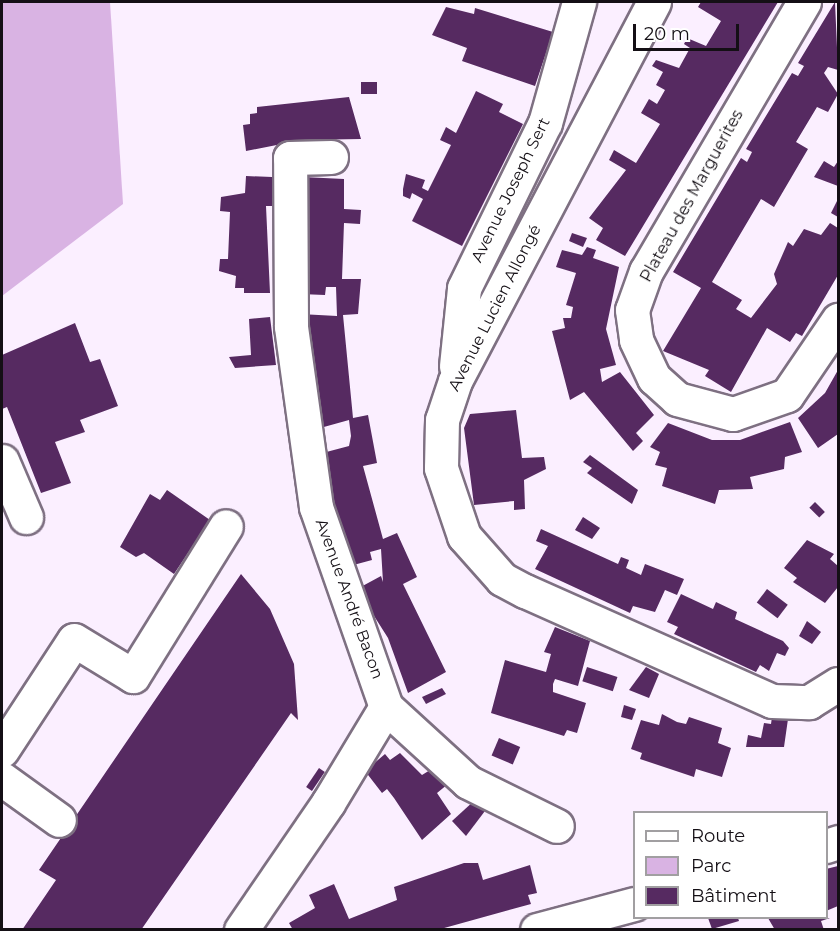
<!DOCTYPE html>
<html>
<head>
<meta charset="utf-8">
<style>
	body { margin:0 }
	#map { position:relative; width:840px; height:931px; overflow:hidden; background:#fbefff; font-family:Montserrat,sans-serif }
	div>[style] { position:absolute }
	.green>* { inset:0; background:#d9b3e3 }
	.building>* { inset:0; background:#562a61; transform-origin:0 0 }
	.roads { filter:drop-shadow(2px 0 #7e7082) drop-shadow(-2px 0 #7e7082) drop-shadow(0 2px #7e7082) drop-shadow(0 -2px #7e7082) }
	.minor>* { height:33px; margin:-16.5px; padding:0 16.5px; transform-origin:16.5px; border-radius:16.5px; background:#fff }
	span { translate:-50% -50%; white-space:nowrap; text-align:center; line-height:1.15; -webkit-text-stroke:6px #fff; paint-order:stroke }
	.street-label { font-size:16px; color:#140f15 }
	.frame { position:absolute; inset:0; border:3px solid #140f15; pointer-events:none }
	.legend { position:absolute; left:633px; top:811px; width:195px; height:108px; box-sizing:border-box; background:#fff; border:2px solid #a19fa1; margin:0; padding:8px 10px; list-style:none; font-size:18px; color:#140f15 }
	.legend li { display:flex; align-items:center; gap:12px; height:30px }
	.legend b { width:30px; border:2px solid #a19fa1 }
	.scale { position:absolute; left:633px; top:24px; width:106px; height:27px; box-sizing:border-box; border:3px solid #140f15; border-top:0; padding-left:8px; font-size:18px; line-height:21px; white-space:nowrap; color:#140f15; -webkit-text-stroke:4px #fff; paint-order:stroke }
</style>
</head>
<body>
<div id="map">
	<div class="green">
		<i style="clip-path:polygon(2px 2px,110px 2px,123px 204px,2px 296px)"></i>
	</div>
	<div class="building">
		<i style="clip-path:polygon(701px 2px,778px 2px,625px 256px,596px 240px,603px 228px,589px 218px,626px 170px,609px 160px,614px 150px,636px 163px,660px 124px,641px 113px,649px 99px,657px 104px,665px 90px,656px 85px,663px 72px,652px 66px,656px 60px,679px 68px,690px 48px,684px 44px,687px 38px,706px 46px,721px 21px,698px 7px)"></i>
		<i style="clip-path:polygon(835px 2px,838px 70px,828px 67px,824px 73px,838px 94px,828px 112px,817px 107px,796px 142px,808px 149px,774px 207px,761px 199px,712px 282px,742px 300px,736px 309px,751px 318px,777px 284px,774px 274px,788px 242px,793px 246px,804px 229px,821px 235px,830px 223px,838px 228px,838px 275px,802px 336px,796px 333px,790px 342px,767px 328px,731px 392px,705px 376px,709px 370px,663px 351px,701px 288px,673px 272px,741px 158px,747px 162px,752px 152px,746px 149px,792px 73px,798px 76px,804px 66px,798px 63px)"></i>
		<i style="clip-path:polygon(446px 7px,474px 14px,475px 8px,553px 32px,535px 86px,462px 61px,467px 48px,432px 35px)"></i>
		<i style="left:361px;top:82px;width:16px;height:12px"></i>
		<i style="clip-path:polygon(476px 91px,503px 104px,499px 112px,523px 124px,462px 246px,412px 221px,423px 199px,412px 193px,410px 199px,403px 196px,403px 189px,406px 174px,425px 180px,422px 188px,428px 191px,451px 145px,440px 140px,446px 127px,456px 133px)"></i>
		<i style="clip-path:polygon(349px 97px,361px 139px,302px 140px,246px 151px,243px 125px,250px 124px,250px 114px,257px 113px,257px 107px)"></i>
		<i style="clip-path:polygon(824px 161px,834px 167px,838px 161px,838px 186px,814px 177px)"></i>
		<i style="clip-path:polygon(246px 176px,272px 177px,272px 206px,266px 206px,270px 293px,244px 293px,244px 288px,235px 288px,236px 276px,219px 271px,220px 259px,228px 259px,230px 212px,220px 211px,221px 197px,245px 193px)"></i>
		<i style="clip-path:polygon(303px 177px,344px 179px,344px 209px,361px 210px,360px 224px,344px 223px,342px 279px,361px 279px,358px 314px,343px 315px,353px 418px,368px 415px,377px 463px,363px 466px,383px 539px,397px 533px,417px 577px,403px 584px,446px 672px,408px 693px,388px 638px,357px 589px,381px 576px,383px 582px,381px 549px,370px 552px,372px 560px,346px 567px,336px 509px,315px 455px,349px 446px,351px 436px,349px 420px,313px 430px,300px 314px,337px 316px,336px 287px,326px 287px,325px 295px,300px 294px)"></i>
		<i style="clip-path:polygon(838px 199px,838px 217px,831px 213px)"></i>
		<i style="clip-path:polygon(572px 233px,587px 238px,583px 247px,569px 241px)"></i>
		<i style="clip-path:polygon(587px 247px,596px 250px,593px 258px,619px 267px,606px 329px,616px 365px,600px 369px,602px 382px,620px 372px,654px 415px,636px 433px,643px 441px,633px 451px,584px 392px,570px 400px,552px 331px,565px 328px,563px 318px,571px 318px,573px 307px,566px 305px,576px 273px,556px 267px,562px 250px,582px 255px)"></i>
		<i style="clip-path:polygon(270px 317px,276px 365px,235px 368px,229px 357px,251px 355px,249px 319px)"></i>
		<i style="clip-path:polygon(75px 323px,90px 362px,100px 359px,118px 406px,80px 420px,85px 432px,55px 442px,71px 483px,41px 493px,7px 407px,2px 409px,2px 355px)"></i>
		<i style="clip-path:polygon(838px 370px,838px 434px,818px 448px,798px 418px,825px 393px)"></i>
		<i style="clip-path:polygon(516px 410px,522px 458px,544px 457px,546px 469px,524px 480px,525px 509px,514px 510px,514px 501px,474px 505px,464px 428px,470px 414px)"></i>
		<i style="clip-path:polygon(790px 422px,802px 452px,785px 457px,784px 469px,750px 477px,753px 489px,719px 490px,715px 504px,662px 486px,667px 468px,655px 465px,660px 452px,650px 447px,668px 423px,712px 440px,740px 440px)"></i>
		<i style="clip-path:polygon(590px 455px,638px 490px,632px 504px,587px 473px,592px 468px,583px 462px)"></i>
		<i style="clip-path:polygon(167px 490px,210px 520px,174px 574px,144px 553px,136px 557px,120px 547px,150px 494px,160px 500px)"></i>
		<i style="left:815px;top:502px;width:14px;height:8px;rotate:45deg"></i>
		<i style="clip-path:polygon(583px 517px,600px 528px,592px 539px,575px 530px)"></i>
		<i style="clip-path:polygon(541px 529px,618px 564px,621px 557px,629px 560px,626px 568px,641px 575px,645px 564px,684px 579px,677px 595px,665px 590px,655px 612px,633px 606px,630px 613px,535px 569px,548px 546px,536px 541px)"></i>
		<i style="clip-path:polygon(807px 540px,834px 554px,830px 559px,838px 566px,838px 587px,825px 603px,793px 582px,797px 578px,784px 568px)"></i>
		<i style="clip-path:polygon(241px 574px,270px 609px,294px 664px,298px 720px,291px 713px,141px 930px,22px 930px,56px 880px,39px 870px)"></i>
		<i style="left:767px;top:589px;width:26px;height:17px;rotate:37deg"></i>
		<i style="clip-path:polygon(681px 594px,713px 609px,716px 602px,737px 612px,735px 619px,783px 641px,789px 648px,785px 656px,777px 653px,769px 671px,760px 665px,756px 672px,674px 634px,678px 627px,667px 622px)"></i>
		<i style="clip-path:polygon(807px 621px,821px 632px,812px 644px,799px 636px)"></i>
		<i style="clip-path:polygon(555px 627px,590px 641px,578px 686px,555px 679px,553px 684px,553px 692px,586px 703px,577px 733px,567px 730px,564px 736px,491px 713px,505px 660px,546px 672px,551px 654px,544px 652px)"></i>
		<i style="left:587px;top:667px;width:32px;height:15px;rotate:18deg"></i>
		<i style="clip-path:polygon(646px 667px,659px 674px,649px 698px,629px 690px)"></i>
		<i style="clip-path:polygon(442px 688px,446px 694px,426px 704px,422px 697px)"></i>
		<i style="clip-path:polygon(624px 705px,636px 709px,632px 720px,621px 717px)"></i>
		<i style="clip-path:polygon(662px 714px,677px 722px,686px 724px,689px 717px,722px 728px,718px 743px,731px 748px,722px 777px,696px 769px,694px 777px,640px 759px,642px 753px,631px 749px,641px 720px,659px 725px)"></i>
		<i style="clip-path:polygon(772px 717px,788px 719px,784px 747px,746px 747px,748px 735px,761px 738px,764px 723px,771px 724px)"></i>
		<i style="left:499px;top:738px;width:23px;height:19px;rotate:23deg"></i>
		<i style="clip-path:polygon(400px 753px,422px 775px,435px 767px,448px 784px,437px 793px,451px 814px,422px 840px,394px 798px,387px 789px,382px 793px,365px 771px,385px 754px,390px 760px)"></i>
		<i style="left:319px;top:768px;width:7px;height:23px;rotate:34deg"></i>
		<i style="clip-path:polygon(475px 800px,488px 807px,466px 836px,452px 821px)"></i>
		<i style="clip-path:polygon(464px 863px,478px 863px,483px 880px,530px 865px,537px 893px,528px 895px,531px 904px,437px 930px,293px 930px,289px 923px,315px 908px,309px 895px,334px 884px,349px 919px,397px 900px,394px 887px)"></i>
		<i style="clip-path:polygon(838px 866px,838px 906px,826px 911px,826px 869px)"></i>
		<i style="clip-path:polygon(708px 918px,738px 918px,739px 921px,712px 929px)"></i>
		<i style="clip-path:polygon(768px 918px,830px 918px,821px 921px,824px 930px,775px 930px)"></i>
	</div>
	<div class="roads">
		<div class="minor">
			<i style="left:654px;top:2px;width:428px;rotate:117.7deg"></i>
			<i style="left:455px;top:381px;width:41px;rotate:108.4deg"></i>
			<i style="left:442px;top:420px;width:48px;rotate:91.2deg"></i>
			<i style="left:441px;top:468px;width:72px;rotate:71.3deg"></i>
			<i style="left:464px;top:536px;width:57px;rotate:48.5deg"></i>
			<i style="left:502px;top:579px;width:26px;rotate:28deg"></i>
			<i style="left:525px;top:591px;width:270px;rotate:24deg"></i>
			<i style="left:772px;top:701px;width:37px;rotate:2deg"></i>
			<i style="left:809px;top:702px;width:34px;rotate:-32deg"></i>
			<i style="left:804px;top:2px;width:312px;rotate:120.4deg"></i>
			<i style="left:646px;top:271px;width:41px;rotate:109.7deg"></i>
			<i style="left:632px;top:310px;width:30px;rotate:82deg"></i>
			<i style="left:636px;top:340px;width:42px;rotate:64.7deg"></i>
			<i style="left:654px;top:378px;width:31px;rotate:42deg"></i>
			<i style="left:677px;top:399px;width:58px;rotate:15deg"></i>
			<i style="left:733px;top:414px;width:57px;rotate:-19.4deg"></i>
			<i style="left:787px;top:395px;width:91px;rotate:-55.8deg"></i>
			<i style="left:456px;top:366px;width:78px;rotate:-84.1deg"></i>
			<i style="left:464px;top:288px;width:184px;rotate:-63.9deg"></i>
			<i style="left:545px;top:123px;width:126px;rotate:-74.3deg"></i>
			<i style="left:2px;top:461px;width:61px;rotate:66.8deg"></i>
			<i style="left:386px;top:707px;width:111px;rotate:42.4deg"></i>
			<i style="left:468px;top:782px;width:99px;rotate:26.3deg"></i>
			<i style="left:2px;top:750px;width:131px;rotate:-56.8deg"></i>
			<i style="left:74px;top:640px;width:69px;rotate:31.4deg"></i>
			<i style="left:133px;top:676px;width:176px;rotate:-58.2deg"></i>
			<i style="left:2px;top:779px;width:70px;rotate:35.7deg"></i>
			<i style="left:826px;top:846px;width:13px;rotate:-18deg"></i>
			<i style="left:241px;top:930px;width:154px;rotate:-55.6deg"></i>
			<i style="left:328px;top:803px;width:112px;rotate:-58.9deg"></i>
			<i style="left:386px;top:707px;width:212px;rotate:-109.3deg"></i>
			<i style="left:316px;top:507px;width:183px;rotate:-97.9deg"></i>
			<i style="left:291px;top:326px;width:168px;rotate:-90.3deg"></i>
			<i style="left:290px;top:158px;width:41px;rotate:-1.4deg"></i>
			<i style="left:537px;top:930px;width:100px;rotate:-15deg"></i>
		</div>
	</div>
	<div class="street-label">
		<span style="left:511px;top:190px;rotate:-64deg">Avenue Joseph Sert</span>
		<span style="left:692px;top:196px;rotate:-61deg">Plateau des Marguerites</span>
		<span style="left:495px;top:308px;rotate:-63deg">Avenue Lucien Allongé</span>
		<span style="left:349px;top:599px;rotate:70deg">Avenue André Bacon</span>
	</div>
	<div class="frame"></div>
	<ul class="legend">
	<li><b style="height:8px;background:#fff"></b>Route</li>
	<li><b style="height:16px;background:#d9b3e3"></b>Parc</li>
	<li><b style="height:16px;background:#562a61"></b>Bâtiment</li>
	</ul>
	<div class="scale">20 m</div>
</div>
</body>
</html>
